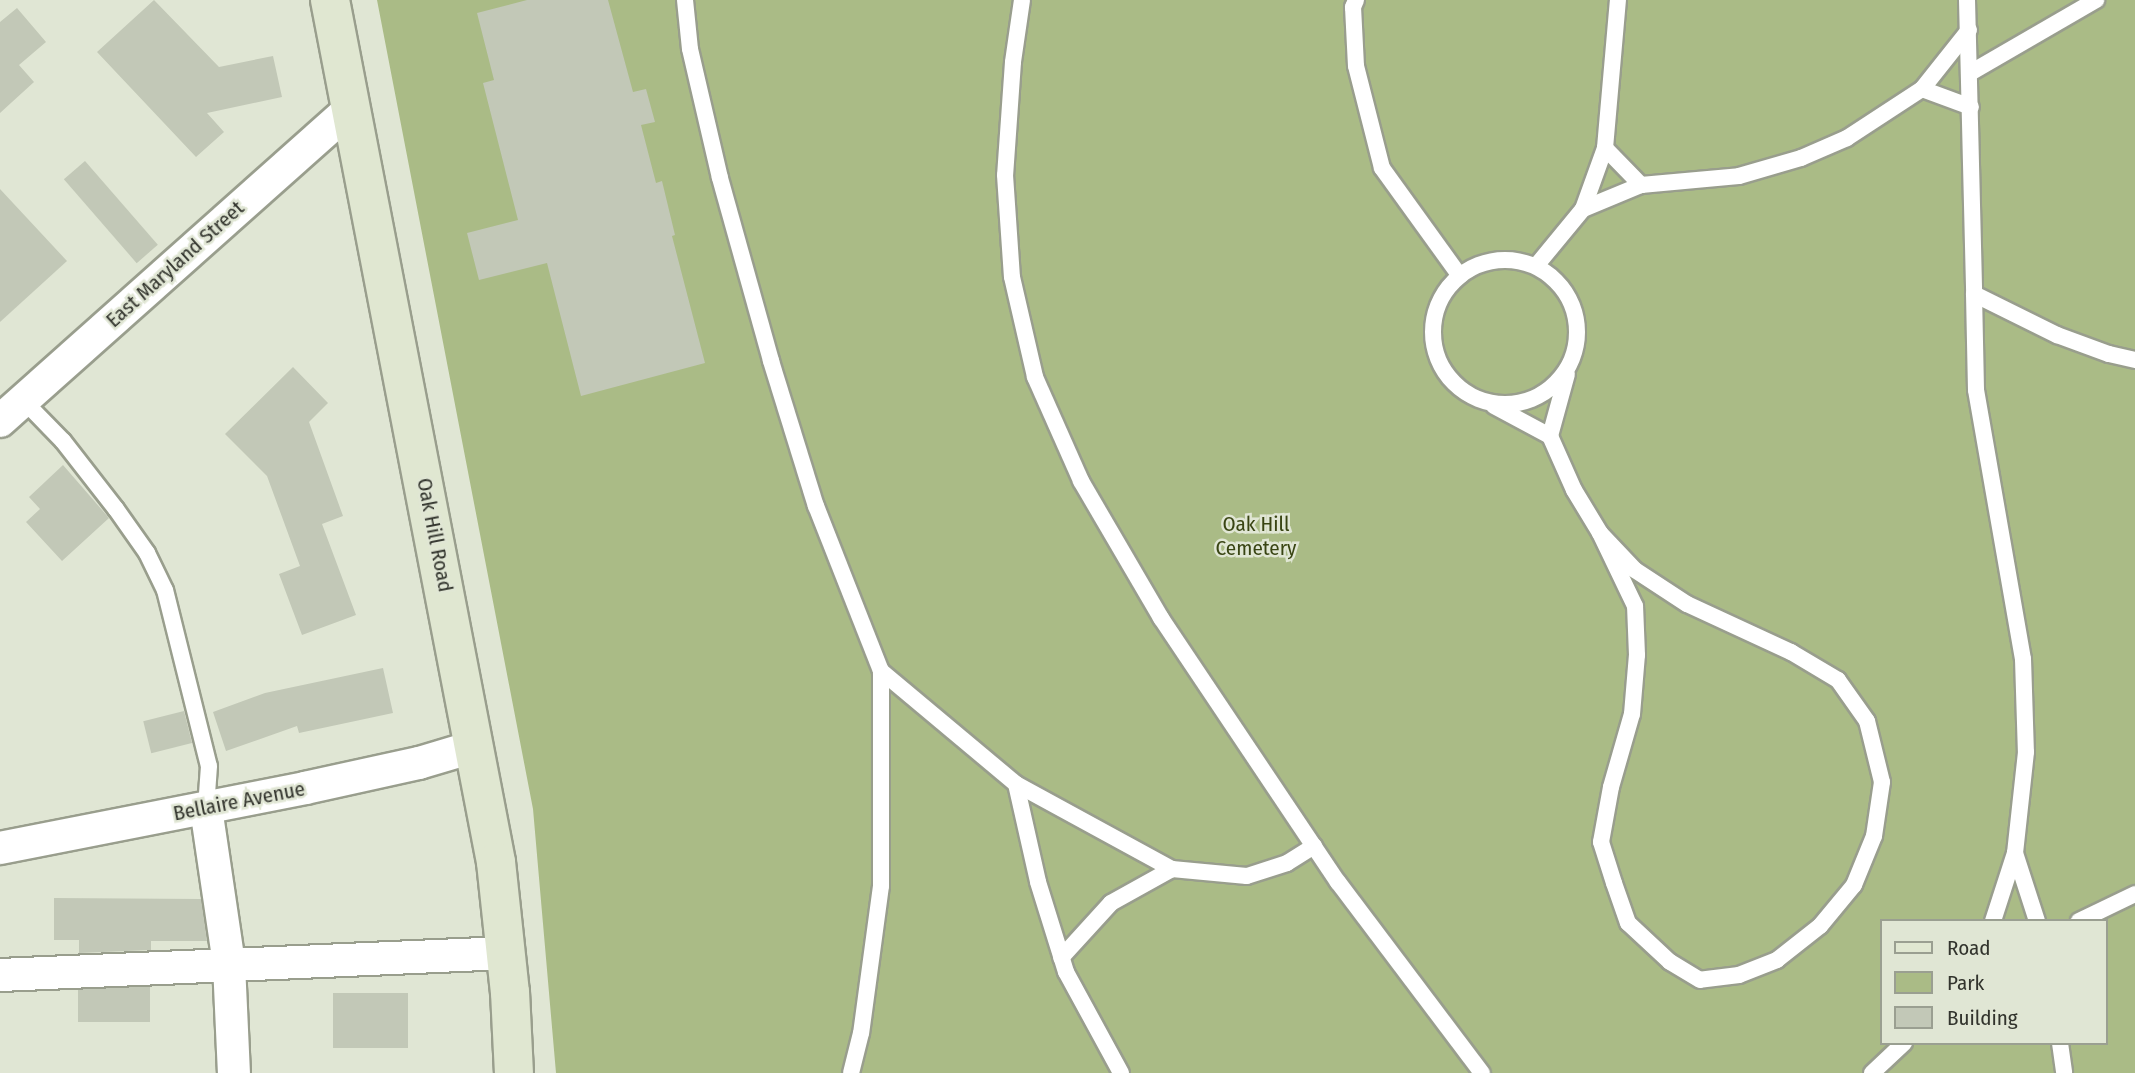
<!DOCTYPE html>
<html>
<head>
<meta charset="utf-8">
<style>
	body { margin:0 }
	#map { position:relative; width:2135px; height:1073px; overflow:hidden; background:#e0e6d4; font-family:"Fira Sans Condensed",sans-serif }
	div>[style] { position:absolute }
	.green>* { inset:0; background:#aabb86 }
	.building>* { inset:0; background:#c2c8b7; transform-origin:0 0 }
	.roads { filter:drop-shadow(2px 0 #999e8d) drop-shadow(-2px 0 #999e8d) drop-shadow(0 2px #999e8d) drop-shadow(0 -2px #999e8d) }
	.lane>* { height:16px; margin:-8px; padding:0 8px; transform-origin:8px; border-radius:8px; background:#fff }
	.lane>.ring { margin:-8px; padding:0; box-sizing:content-box; background:none; border:16px solid #fff; border-radius:50% }
	.street>* { height:32px; margin:-16px; padding:0 16px; transform-origin:16px; border-radius:16px; background:#fff }
	.secondary>* { height:38px; margin:-19px; padding:0 19px; transform-origin:19px; border-radius:19px; background:#e0e7d1 }
	span { translate:-50% -50%; white-space:nowrap; text-align:center; line-height:1.15; -webkit-text-stroke:5px #e0e6d4; paint-order:stroke }
	.street-label { font-size:21px; color:#32342d }
	.park-label { font-size:21px; color:#394513 }
	.legend { position:absolute; left:1880px; top:919px; width:228px; height:126px; box-sizing:border-box; background:#e0e6d4; border:2px solid #9a9f91; margin:0; padding:9px 12px; list-style:none; font-size:21px; color:#32342d }
	.legend li { display:flex; align-items:center; gap:14px; height:35px }
	.legend b { width:35px; border:2px solid #9a9f91 }
</style>
</head>
<body>
<div id="map">
	<div class="green">
		<i style="clip-path:polygon(evenodd,377px 0,2135px 0,2135px 1073px,556px 1073px,533px 809px,377px 0,1881px 921px,2105px 921px,2105px 1043px,1881px 1043px,1881px 921px)"></i>
	</div>
	<div class="building">
		<i style="clip-path:polygon(154px 0,219px 67px,273px 56px,282px 97px,207px 113px,224px 132px,196px 157px,97px 52px)"></i>
		<i style="clip-path:polygon(527px 0,608px 0,633px 92px,646px 89px,655px 122px,641px 125px,656px 183px,662px 181px,675px 235px,672px 236px,705px 363px,581px 396px,547px 263px,479px 280px,467px 233px,518px 220px,483px 83px,494px 80px,477px 13px)"></i>
		<i style="clip-path:polygon(17px 8px,46px 42px,19px 65px,34px 82px,0 113px,0 22px)"></i>
		<i style="left:85px;top:161px;width:111px;height:28px;rotate:49deg"></i>
		<i style="clip-path:polygon(0 189px,67px 261px,0 322px)"></i>
		<i style="clip-path:polygon(293px 367px,328px 403px,309px 422px,343px 516px,322px 524px,356px 615px,302px 635px,279px 574px,300px 566px,267px 476px,225px 434px)"></i>
		<i style="clip-path:polygon(63px 465px,109px 518px,62px 561px,26px 522px,40px 509px,29px 497px)"></i>
		<i style="clip-path:polygon(383px 668px,393px 713px,299px 733px,297px 726px,226px 751px,213px 712px,265px 693px)"></i>
		<i style="left:184px;top:711px;width:33px;height:42px;rotate:76deg"></i>
		<i style="clip-path:polygon(54px 898px,201px 899px,207px 941px,151px 941px,151px 950px,79px 953px,79px 940px,54px 940px)"></i>
		<i style="left:150px;top:987px;width:35px;height:72px;rotate:90deg"></i>
		<i style="left:408px;top:993px;width:55px;height:75px;rotate:90deg"></i>
	</div>
	<div class="roads">
		<div class="lane">
			<i style="left:685px;top:0;width:49px;rotate:84.2deg"></i>
			<i style="left:690px;top:49px;width:132px;rotate:76.9deg"></i>
			<i style="left:720px;top:178px;width:190px;rotate:74.4deg"></i>
			<i style="left:771px;top:361px;width:152px;rotate:72.8deg"></i>
			<i style="left:816px;top:506px;width:177px;rotate:68.5deg"></i>
			<i style="left:881px;top:671px;width:215px;rotate:90deg"></i>
			<i style="left:881px;top:886px;width:148px;rotate:97.7deg"></i>
			<i style="left:861px;top:1033px;width:41px;rotate:104deg"></i>
			<i style="left:1022px;top:0;width:63px;rotate:98.3deg"></i>
			<i style="left:1013px;top:62px;width:113px;rotate:94deg"></i>
			<i style="left:1005px;top:175px;width:102px;rotate:86.1deg"></i>
			<i style="left:1012px;top:277px;width:103px;rotate:77deg"></i>
			<i style="left:1035px;top:377px;width:114px;rotate:66.1deg"></i>
			<i style="left:1081px;top:481px;width:159px;rotate:59.7deg"></i>
			<i style="left:1161px;top:618px;width:318px;rotate:56.2deg"></i>
			<i style="left:1338px;top:882px;width:239px;rotate:53deg"></i>
			<i style="left:1356px;top:0;width:8px;rotate:113deg"></i>
			<i style="left:1353px;top:7px;width:59px;rotate:87.1deg"></i>
			<i style="left:1356px;top:66px;width:105px;rotate:75.7deg"></i>
			<i style="left:1382px;top:168px;width:133px;rotate:54.2deg"></i>
			<i style="left:1967px;top:0;width:294px;rotate:88.6deg"></i>
			<i style="left:1974px;top:294px;width:93px;rotate:26.3deg"></i>
			<i style="left:2057px;top:335px;width:55px;rotate:20.1deg"></i>
			<i style="left:2109px;top:354px;width:27px;rotate:13deg"></i>
			<i style="left:1969px;top:30px;width:75px;rotate:128.5deg"></i>
			<i style="left:1922px;top:89px;width:52px;rotate:20.2deg"></i>
			<i style="left:1970px;top:73px;width:146px;rotate:-30.1deg"></i>
			<i style="left:1605px;top:148px;width:149px;rotate:-85deg"></i>
			<i style="left:1583px;top:209px;width:65px;rotate:-70.2deg"></i>
			<i style="left:1605px;top:148px;width:52px;rotate:45.8deg"></i>
			<i class="ring" style="left:1433px;top:260px;width:128px;height:128px"></i>
			<i style="left:1536px;top:266px;width:74px;rotate:-50.5deg"></i>
			<i style="left:1583px;top:209px;width:63px;rotate:-22.5deg"></i>
			<i style="left:1641px;top:185px;width:98px;rotate:-5.2deg"></i>
			<i style="left:1739px;top:176px;width:65px;rotate:-16.2deg"></i>
			<i style="left:1801px;top:158px;width:50px;rotate:-23.5deg"></i>
			<i style="left:1847px;top:138px;width:90px;rotate:-33.2deg"></i>
			<i style="left:1974px;top:294px;width:96px;rotate:88.8deg"></i>
			<i style="left:1976px;top:390px;width:273px;rotate:80.1deg"></i>
			<i style="left:2023px;top:659px;width:93px;rotate:88.2deg"></i>
			<i style="left:2026px;top:752px;width:102px;rotate:96.2deg"></i>
			<i style="left:23px;top:400px;width:57px;rotate:45.7deg"></i>
			<i style="left:63px;top:441px;width:86px;rotate:52.1deg"></i>
			<i style="left:116px;top:509px;width:54px;rotate:54.8deg"></i>
			<i style="left:147px;top:553px;width:41px;rotate:64.1deg"></i>
			<i style="left:165px;top:590px;width:181px;rotate:76deg"></i>
			<i style="left:209px;top:766px;width:42px;rotate:94.1deg"></i>
			<i style="left:1494px;top:406px;width:64px;rotate:28.2deg"></i>
			<i style="left:1550px;top:436px;width:64px;rotate:-74.7deg"></i>
			<i style="left:1550px;top:436px;width:59px;rotate:66deg"></i>
			<i style="left:1574px;top:490px;width:50px;rotate:58.8deg"></i>
			<i style="left:1600px;top:533px;width:51px;rotate:46.6deg"></i>
			<i style="left:1635px;top:570px;width:62px;rotate:33.2deg"></i>
			<i style="left:1687px;top:604px;width:115px;rotate:24.8deg"></i>
			<i style="left:1791px;top:652px;width:55px;rotate:30.8deg"></i>
			<i style="left:1838px;top:680px;width:50px;rotate:54.7deg"></i>
			<i style="left:1867px;top:721px;width:63px;rotate:76.2deg"></i>
			<i style="left:1882px;top:782px;width:55px;rotate:98.4deg"></i>
			<i style="left:1874px;top:836px;width:53px;rotate:112.2deg"></i>
			<i style="left:1854px;top:885px;width:53px;rotate:129.7deg"></i>
			<i style="left:1820px;top:926px;width:55px;rotate:141.7deg"></i>
			<i style="left:1777px;top:960px;width:41px;rotate:158.5deg"></i>
			<i style="left:1739px;top:975px;width:39px;rotate:173deg"></i>
			<i style="left:1700px;top:980px;width:35px;rotate:-149deg"></i>
			<i style="left:1670px;top:962px;width:57px;rotate:-137.1deg"></i>
			<i style="left:1628px;top:923px;width:42px;rotate:-109.3deg"></i>
			<i style="left:1614px;top:883px;width:43px;rotate:-107.6deg"></i>
			<i style="left:1601px;top:842px;width:56px;rotate:-79.7deg"></i>
			<i style="left:1611px;top:787px;width:76px;rotate:-74deg"></i>
			<i style="left:1632px;top:714px;width:59px;rotate:-85.2deg"></i>
			<i style="left:1637px;top:655px;width:49px;rotate:-92.3deg"></i>
			<i style="left:1635px;top:606px;width:81px;rotate:-115.6deg"></i>
			<i style="left:881px;top:671px;width:176px;rotate:39.9deg"></i>
			<i style="left:1016px;top:784px;width:100px;rotate:77.3deg"></i>
			<i style="left:1038px;top:882px;width:94px;rotate:72.7deg"></i>
			<i style="left:1066px;top:972px;width:115px;rotate:61.4deg"></i>
			<i style="left:1016px;top:784px;width:178px;rotate:28.6deg"></i>
			<i style="left:1172px;top:869px;width:70px;rotate:150.9deg"></i>
			<i style="left:1111px;top:903px;width:74px;rotate:132.3deg"></i>
			<i style="left:1172px;top:869px;width:75px;rotate:5.3deg"></i>
			<i style="left:1247px;top:876px;width:42px;rotate:-18deg"></i>
			<i style="left:1287px;top:863px;width:32px;rotate:-32deg"></i>
			<i style="left:1993px;top:921px;width:71px;rotate:-72.1deg"></i>
			<i style="left:2015px;top:853px;width:71px;rotate:72.1deg"></i>
			<i style="left:2079px;top:921px;width:62px;rotate:-25.7deg"></i>
			<i style="left:2060px;top:1043px;width:30px;rotate:82deg"></i>
			<i style="left:1872px;top:1073px;width:44px;rotate:-43.2deg"></i>
		</div>
		<div class="street">
			<i style="left:0;top:421px;width:470px;rotate:-41.7deg"></i>
			<i style="left:206px;top:808px;width:158px;rotate:81.6deg"></i>
			<i style="left:229px;top:964px;width:109px;rotate:87.4deg"></i>
			<i style="left:0;top:848px;width:311px;rotate:-11.1deg"></i>
			<i style="left:305px;top:788px;width:117px;rotate:-12.4deg"></i>
			<i style="left:419px;top:763px;width:59px;rotate:-16.6deg"></i>
			<i style="left:0;top:975px;width:506px;rotate:-2.49deg"></i>
		</div>
		<div class="secondary">
			<i style="left:330px;top:0;width:878px;rotate:79.1deg"></i>
			<i style="left:496px;top:862px;width:131px;rotate:83.9deg"></i>
			<i style="left:510px;top:992px;width:81px;rotate:87.2deg"></i>
		</div>
	</div>
	<div class="street-label">
		<span style="left:175px;top:264px;rotate:-42deg">East Maryland Street</span>
		<span style="left:435px;top:535px;rotate:79deg">Oak Hill Road</span>
		<span style="left:239px;top:801px;rotate:-11deg">Bellaire Avenue</span>
	</div>
	<div class="park-label">
		<span style="left:1256px;top:536px">Oak Hill<br>Cemetery</span>
	</div>
	<ul class="legend">
	<li><b style="height:9px;background:#e0e7d1"></b>Road</li>
	<li><b style="height:19px;background:#aabb86"></b>Park</li>
	<li><b style="height:19px;background:#c2c8b7"></b>Building</li>
	</ul>
</div>
</body>
</html>
